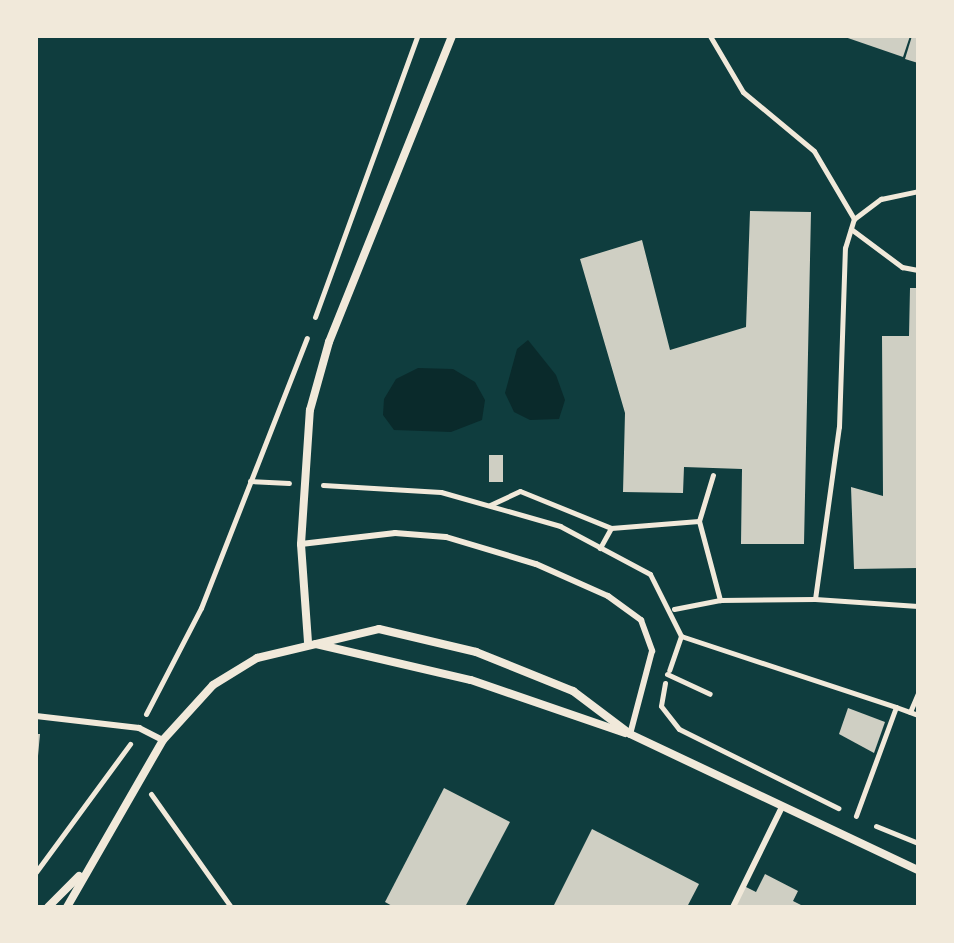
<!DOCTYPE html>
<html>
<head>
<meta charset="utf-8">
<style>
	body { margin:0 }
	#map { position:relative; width:954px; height:943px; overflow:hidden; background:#0f3d3e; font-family:Montserrat,sans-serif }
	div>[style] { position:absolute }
	.water>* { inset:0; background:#0a2a2b }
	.building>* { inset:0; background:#cfcfc3; transform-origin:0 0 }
	.path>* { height:5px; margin:-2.5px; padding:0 2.5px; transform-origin:2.5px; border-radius:2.5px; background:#f1e9da }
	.service>* { height:6px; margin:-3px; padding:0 3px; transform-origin:3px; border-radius:3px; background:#f1e9da }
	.minor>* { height:8px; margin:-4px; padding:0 4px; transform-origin:4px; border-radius:4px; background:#f1e9da }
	span { translate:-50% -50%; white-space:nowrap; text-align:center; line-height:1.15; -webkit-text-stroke:8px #f1e9da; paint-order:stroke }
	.frame { position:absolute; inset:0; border:38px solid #f1e9da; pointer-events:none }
</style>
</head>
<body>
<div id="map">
	<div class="water">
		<i style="clip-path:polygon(528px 340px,556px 375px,565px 400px,559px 419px,530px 420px,514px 412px,505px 393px,517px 349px)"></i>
		<i style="clip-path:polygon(418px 368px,453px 369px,475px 382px,485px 400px,482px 420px,451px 432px,394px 430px,383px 415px,384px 399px,396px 379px)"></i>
	</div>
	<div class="building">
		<i style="clip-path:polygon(842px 36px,910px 36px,903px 57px)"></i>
		<i style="clip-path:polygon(912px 36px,918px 36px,918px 63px,905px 59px)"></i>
		<i style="clip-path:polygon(750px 211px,811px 212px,804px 544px,741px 544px,742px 469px,684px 467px,683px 493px,623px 492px,625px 413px,580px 259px,642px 240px,670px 350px,746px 327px)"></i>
		<i style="clip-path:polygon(910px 288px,918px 288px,918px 568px,854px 569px,851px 487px,883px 496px,882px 336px,909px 336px)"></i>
		<i style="left:489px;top:455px;width:14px;height:27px"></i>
		<i style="clip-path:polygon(848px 708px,885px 722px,874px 753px,839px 734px)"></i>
		<i style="clip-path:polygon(36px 734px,40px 734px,38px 756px,36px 756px)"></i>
		<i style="clip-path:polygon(444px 788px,510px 822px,465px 907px,394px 907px,385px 902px)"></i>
		<i style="clip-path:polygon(592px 829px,699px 884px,687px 907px,553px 907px)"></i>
		<i style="clip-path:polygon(765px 874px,798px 891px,793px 901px,805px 907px,733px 907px,744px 886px,756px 892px)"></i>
	</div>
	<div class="path">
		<i style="left:710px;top:36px;width:65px;rotate:59.5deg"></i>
		<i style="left:743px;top:92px;width:92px;rotate:39.7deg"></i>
		<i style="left:814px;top:151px;width:79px;rotate:59.5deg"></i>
		<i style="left:854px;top:219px;width:34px;rotate:-37deg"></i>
		<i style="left:881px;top:199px;width:38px;rotate:-12deg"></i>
		<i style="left:851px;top:229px;width:64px;rotate:36.7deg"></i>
		<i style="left:902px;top:267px;width:16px;rotate:11deg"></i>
		<i style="left:315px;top:317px;width:299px;rotate:-70deg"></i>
		<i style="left:250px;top:481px;width:39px;rotate:3deg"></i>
		<i style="left:323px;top:485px;width:118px;rotate:3.4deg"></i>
		<i style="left:441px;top:492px;width:124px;rotate:15.9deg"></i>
		<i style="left:560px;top:526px;width:102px;rotate:28.1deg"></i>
		<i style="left:650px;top:574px;width:69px;rotate:63.4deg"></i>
		<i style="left:681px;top:636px;width:36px;rotate:109deg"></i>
		<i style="left:490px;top:505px;width:33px;rotate:-25deg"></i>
		<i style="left:520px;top:491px;width:98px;rotate:22.1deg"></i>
		<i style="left:611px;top:528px;width:23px;rotate:119deg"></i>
		<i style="left:699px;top:521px;width:48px;rotate:-73.1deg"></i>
		<i style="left:611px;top:528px;width:88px;rotate:-4.5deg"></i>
		<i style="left:699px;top:521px;width:82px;rotate:75.1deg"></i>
		<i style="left:815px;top:599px;width:103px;rotate:3.9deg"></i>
		<i style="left:674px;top:609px;width:47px;rotate:-11.1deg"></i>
		<i style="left:720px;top:600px;width:95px;rotate:-0.6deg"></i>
		<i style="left:815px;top:599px;width:174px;rotate:-82.1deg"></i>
		<i style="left:839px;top:427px;width:179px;rotate:-88.1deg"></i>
		<i style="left:845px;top:248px;width:30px;rotate:-73deg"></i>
		<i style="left:681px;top:636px;width:226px;rotate:18.3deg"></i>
		<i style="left:896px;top:707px;width:116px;rotate:110.2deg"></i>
		<i style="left:667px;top:674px;width:47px;rotate:24.9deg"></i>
		<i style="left:665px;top:683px;width:23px;rotate:100deg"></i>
		<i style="left:661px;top:706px;width:29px;rotate:52deg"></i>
		<i style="left:679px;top:729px;width:178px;rotate:26.4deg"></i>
		<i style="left:896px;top:707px;width:23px;rotate:20deg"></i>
		<i style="left:910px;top:712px;width:21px;rotate:-67deg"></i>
		<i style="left:146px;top:714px;width:119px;rotate:-62.6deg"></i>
		<i style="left:201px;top:608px;width:290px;rotate:-68.6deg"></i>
		<i style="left:151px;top:794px;width:138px;rotate:54.7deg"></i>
		<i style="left:876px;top:826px;width:45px;rotate:22deg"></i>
		<i style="left:36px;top:872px;width:159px;rotate:-53.7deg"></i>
	</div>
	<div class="service">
		<i style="left:301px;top:544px;width:95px;rotate:-6.7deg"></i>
		<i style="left:395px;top:533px;width:51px;rotate:4.5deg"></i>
		<i style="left:446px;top:537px;width:94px;rotate:16.7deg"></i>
		<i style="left:536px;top:564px;width:79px;rotate:24deg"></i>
		<i style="left:608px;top:596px;width:41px;rotate:36deg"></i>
		<i style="left:641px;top:620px;width:33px;rotate:70deg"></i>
		<i style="left:652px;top:651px;width:86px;rotate:104.8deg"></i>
		<i style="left:36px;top:716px;width:104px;rotate:6.6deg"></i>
		<i style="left:139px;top:728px;width:27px;rotate:27deg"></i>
		<i style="left:733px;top:907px;width:109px;rotate:-63.9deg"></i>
	</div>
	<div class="minor">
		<i style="left:308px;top:642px;width:98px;rotate:-94.1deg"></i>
		<i style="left:301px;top:544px;width:134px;rotate:-86.2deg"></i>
		<i style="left:310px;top:410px;width:71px;rotate:-74.4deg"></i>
		<i style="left:329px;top:342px;width:330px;rotate:-68.1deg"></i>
		<i style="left:316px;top:644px;width:159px;rotate:13.1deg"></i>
		<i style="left:471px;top:680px;width:163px;rotate:19deg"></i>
		<i style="left:48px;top:907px;width:44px;rotate:-45deg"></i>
		<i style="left:67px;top:907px;width:193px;rotate:-60.1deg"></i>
		<i style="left:163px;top:740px;width:74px;rotate:-47.7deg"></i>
		<i style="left:213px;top:685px;width:52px;rotate:-31.5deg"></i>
		<i style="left:257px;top:658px;width:125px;rotate:-13.4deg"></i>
		<i style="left:379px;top:629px;width:100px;rotate:13.3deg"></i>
		<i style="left:476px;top:652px;width:105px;rotate:21.9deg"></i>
		<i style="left:573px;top:691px;width:71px;rotate:37deg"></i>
		<i style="left:630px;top:734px;width:318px;rotate:25.3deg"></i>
	</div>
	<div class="frame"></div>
</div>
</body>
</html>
